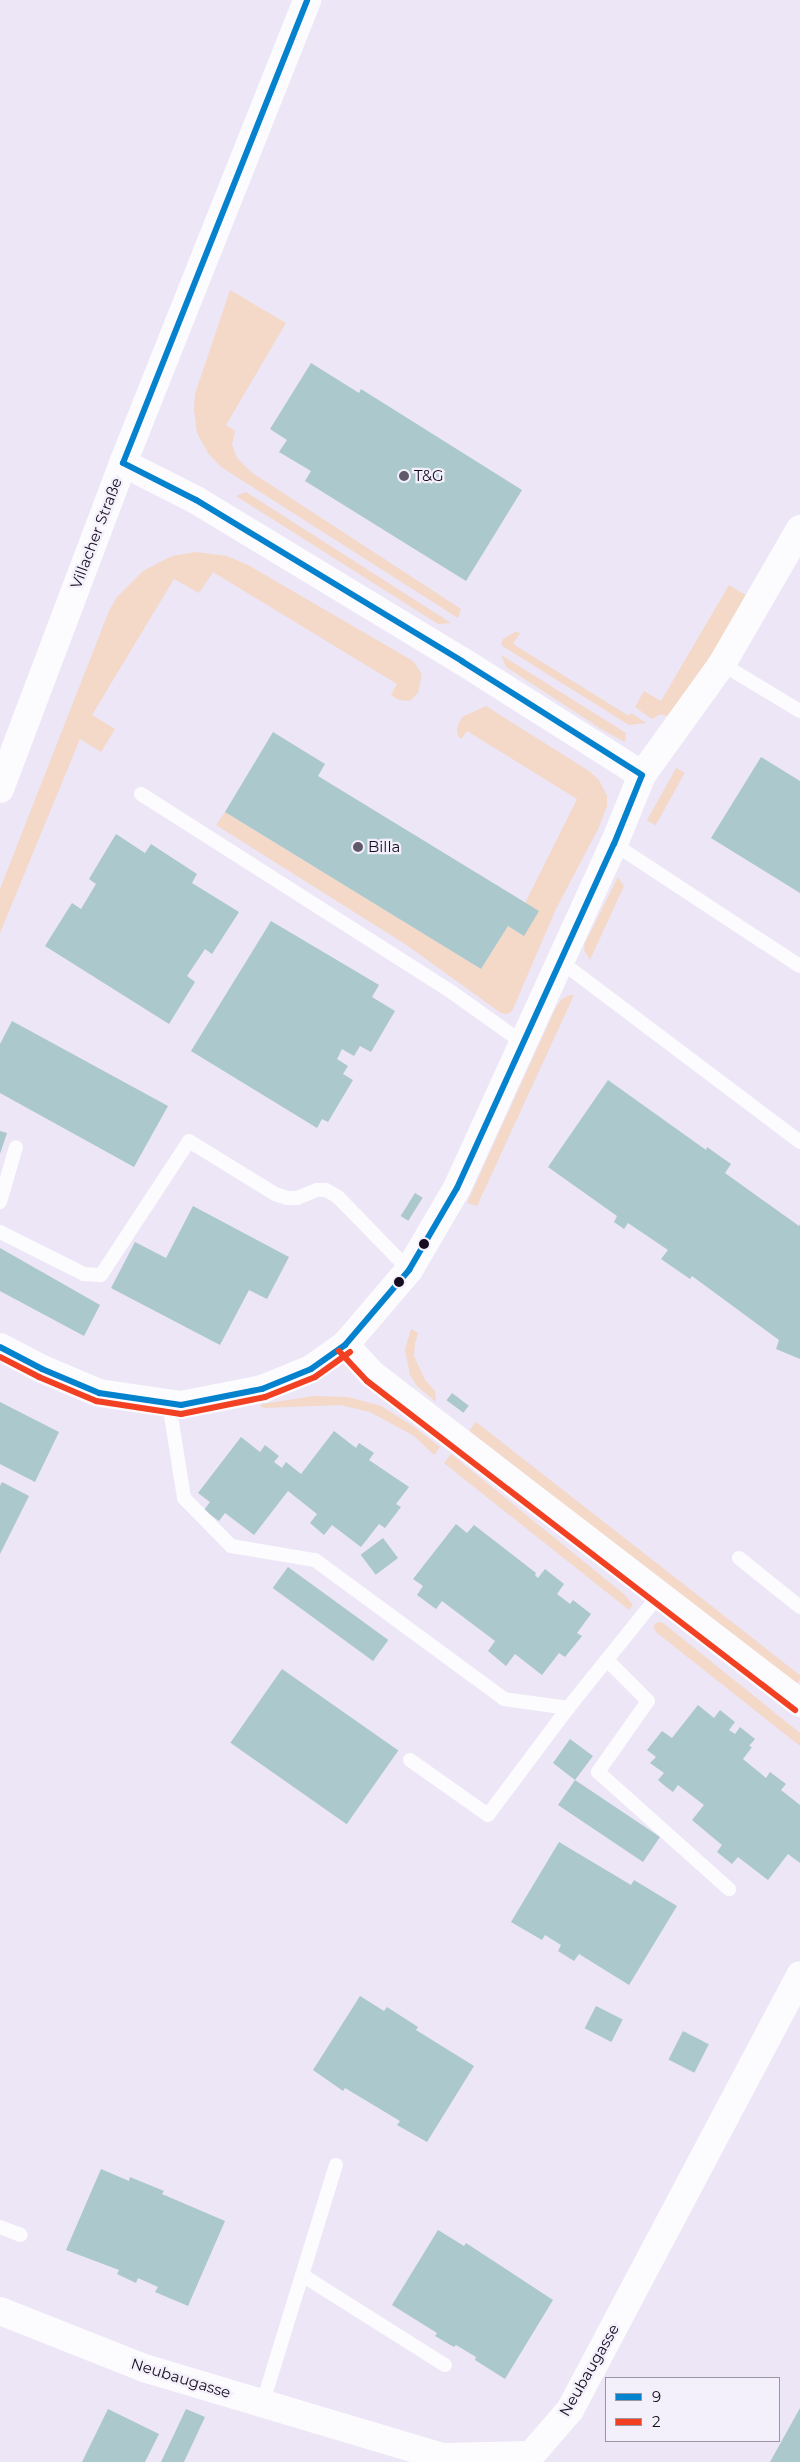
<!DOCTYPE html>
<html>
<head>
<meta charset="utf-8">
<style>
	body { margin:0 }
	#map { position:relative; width:800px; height:2462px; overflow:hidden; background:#ece6f7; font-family:Montserrat,sans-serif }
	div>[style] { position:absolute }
	.green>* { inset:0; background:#f4d8c8; transform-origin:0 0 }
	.building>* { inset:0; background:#abc8cc; transform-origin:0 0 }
	.lane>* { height:14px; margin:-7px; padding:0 7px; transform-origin:7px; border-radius:7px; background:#fcfbfe }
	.street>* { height:28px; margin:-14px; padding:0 14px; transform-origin:14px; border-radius:14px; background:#fcfbfe }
	.primary>* { height:28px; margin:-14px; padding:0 14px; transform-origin:14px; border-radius:14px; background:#fcfbfe }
	.bus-1>* { height:6px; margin:-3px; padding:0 3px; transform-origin:3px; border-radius:3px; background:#0582ce }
	.bus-2>* { height:6px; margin:-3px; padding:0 3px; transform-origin:3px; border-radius:3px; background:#f24023 }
	.dots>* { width:14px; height:14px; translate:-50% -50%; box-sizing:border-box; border:2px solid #f4f0fb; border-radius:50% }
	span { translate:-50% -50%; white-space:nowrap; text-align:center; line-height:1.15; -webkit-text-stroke:4.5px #f4f0fb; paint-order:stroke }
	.poi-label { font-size:15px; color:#150d1f }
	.left { translate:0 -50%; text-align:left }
	.street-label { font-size:15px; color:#150d1f }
	.legend { position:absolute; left:605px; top:2377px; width:175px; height:65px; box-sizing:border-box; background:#f4f0fb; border:1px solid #9b95a3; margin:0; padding:6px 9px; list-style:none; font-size:15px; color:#150d1f }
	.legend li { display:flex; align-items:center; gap:10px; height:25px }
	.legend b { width:25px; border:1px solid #9b95a3 }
</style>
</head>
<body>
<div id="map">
	<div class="green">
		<i style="clip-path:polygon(230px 290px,286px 323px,226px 425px,235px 431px,232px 444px,237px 458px,251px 472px,461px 609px,458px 618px,221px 467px,208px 453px,197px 433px,194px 409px,195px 394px)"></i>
		<i style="clip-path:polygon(246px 492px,451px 623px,438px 624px,236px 496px)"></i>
		<i style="clip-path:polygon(196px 552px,227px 556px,248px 565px,413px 661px,422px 674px,418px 693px,410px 701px,399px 700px,391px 695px,397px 684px,213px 572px,199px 593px,174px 579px,92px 715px,115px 729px,101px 752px,80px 739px,0 933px,0 889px,109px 611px,117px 597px,143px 571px,172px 556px)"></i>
		<i style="clip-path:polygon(729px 585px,749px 597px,670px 717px,661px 714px,652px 719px,635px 707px,644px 691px,661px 701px)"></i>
		<i style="clip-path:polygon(515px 632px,520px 633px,513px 644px,629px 716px,631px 713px,646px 723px,629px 725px,501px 645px,503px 639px)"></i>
		<i style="clip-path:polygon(501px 655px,626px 733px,625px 742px,606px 732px,506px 667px)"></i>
		<i style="clip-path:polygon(486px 706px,589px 771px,599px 780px,607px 796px,607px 806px,598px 829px,556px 909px,512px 1011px,508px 1014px,501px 1013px,405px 944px,216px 825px,225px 812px,481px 969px,508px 926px,524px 936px,525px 903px,577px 799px,467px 731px,461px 739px,458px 736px,457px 728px,462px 717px)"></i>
		<i style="left:676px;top:768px;width:10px;height:60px;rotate:29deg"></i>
		<i style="clip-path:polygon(618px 877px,624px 886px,590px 960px,584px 950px,585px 943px)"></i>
		<i style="clip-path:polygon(570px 995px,574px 995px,477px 1206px,467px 1203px,556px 1007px,562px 999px)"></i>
		<i style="clip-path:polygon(411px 1329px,418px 1333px,415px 1343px,414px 1356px,425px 1380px,435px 1391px,436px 1402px,417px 1386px,410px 1375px,405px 1349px)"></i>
		<i style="clip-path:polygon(314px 1396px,348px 1397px,381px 1406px,413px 1426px,440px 1447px,434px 1455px,414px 1436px,370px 1412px,340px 1405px,264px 1408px,260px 1406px,262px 1404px)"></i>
		<i style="left:476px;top:1422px;width:414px;height:11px;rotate:38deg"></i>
		<i style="clip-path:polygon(451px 1454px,625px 1595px,633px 1605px,629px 1610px,444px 1463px)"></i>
		<i style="clip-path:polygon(658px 1622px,663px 1623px,800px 1733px,800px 1746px,656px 1632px,653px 1626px)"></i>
	</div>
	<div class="building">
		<i style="clip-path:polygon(311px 363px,359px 393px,361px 389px,522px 490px,466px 581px,305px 481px,311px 471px,279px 452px,287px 440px,270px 429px)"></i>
		<i style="clip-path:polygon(273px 732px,325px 764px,318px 776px,539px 911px,524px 936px,508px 926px,481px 969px,225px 812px)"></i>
		<i style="clip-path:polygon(761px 757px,800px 781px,800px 893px,711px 838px)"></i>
		<i style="clip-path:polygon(116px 834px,145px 853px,151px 844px,197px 874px,192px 883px,239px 912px,212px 954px,205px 949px,187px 976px,195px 982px,169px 1024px,45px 946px,72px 903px,81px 909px,96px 884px,89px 879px)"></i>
		<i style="clip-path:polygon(271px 921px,379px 985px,372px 997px,395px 1011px,371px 1052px,360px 1046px,354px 1056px,342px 1049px,337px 1059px,348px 1066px,343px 1074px,353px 1080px,328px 1122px,322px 1119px,317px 1128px,191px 1051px)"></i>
		<i style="clip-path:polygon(12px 1021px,168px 1106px,134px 1167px,0 1093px,0 1044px)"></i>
		<i style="clip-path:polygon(608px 1080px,706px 1150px,707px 1147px,731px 1164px,725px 1173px,799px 1226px,800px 1224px,800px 1359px,776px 1349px,779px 1340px,692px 1276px,690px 1279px,661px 1259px,668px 1250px,628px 1223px,624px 1229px,614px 1222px,617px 1216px,548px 1167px)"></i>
		<i style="clip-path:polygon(0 1131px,7px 1133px,0 1154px)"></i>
		<i style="left:415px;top:1193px;width:9px;height:27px;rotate:32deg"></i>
		<i style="clip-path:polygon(193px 1206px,289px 1257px,267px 1299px,249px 1290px,220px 1345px,111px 1288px,135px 1242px,166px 1258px)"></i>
		<i style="clip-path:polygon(0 1248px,100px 1305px,84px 1336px,0 1291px)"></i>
		<i style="left:452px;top:1393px;width:21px;height:9px;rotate:37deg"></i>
		<i style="clip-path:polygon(0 1402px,59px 1432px,35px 1482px,0 1464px)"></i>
		<i style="clip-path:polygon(334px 1431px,356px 1448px,359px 1443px,374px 1453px,369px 1460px,409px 1487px,396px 1504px,401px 1507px,385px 1528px,379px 1524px,361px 1547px,332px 1525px,324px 1535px,310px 1523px,317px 1514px,288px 1491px,254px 1535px,225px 1513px,219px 1521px,204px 1510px,210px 1502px,198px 1493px,241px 1437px,260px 1452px,265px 1445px,279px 1456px,274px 1462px,282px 1468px,286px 1462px,301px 1474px)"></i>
		<i style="clip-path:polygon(2px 1482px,29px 1496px,0 1554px,0 1486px)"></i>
		<i style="clip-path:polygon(456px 1524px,467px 1533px,474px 1525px,536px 1573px,535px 1575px,538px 1578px,545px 1569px,564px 1584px,557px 1594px,570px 1604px,573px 1600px,591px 1614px,577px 1633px,582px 1636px,565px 1657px,559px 1653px,542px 1675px,515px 1654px,506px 1666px,488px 1651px,495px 1641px,442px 1601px,436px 1609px,417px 1595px,423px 1586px,413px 1579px)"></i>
		<i style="left:383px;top:1538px;width:25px;height:28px;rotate:53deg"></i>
		<i style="left:288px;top:1567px;width:124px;height:26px;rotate:36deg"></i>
		<i style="left:282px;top:1669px;width:142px;height:90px;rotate:35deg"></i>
		<i style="clip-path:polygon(698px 1705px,714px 1718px,720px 1710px,735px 1722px,729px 1730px,735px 1734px,740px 1727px,755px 1739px,749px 1746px,752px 1747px,743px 1759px,766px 1778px,770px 1772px,786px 1784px,781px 1790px,800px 1805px,800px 1863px,788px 1854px,768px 1880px,738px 1857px,732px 1864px,717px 1852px,722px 1845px,692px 1820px,704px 1805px,678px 1785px,673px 1792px,665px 1786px,658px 1780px,664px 1773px,650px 1763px,656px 1757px,647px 1750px,662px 1731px,672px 1738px)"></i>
		<i style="clip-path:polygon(570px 1739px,593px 1756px,575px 1780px,660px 1837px,643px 1862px,558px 1805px,575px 1780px,553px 1763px)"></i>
		<i style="clip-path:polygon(559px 1842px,631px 1885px,634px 1880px,677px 1906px,629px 1985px,579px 1954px,574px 1961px,558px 1951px,561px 1945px,545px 1935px,542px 1940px,511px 1922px)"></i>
		<i style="clip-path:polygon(360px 1996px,384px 2011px,387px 2007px,418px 2027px,416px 2030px,474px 2066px,427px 2142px,397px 2125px,400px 2121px,345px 2088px,343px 2091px,313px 2070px)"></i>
		<i style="left:596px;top:2006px;width:30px;height:25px;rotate:27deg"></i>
		<i style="left:683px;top:2031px;width:29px;height:32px;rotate:27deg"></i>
		<i style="clip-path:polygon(101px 2169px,129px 2181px,130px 2177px,164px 2191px,162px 2194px,225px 2221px,188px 2306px,155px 2292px,158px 2287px,138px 2278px,136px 2283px,117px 2274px,119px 2270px,66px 2250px)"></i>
		<i style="clip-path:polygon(438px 2230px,464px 2246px,466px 2243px,553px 2300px,505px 2379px,475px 2360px,476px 2357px,456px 2345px,454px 2347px,435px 2336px,437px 2333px,392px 2305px)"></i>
		<i style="clip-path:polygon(800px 2408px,800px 2462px,770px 2462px)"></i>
		<i style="clip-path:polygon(108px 2409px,159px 2434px,145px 2462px,82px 2462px)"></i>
		<i style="clip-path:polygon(186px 2409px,205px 2417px,184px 2462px,161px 2462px)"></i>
	</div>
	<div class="lane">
		<i style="left:722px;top:664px;width:91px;rotate:31.1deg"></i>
		<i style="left:141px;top:794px;width:370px;rotate:32.5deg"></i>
		<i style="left:453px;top:993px;width:86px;rotate:35.5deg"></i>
		<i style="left:614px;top:844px;width:222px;rotate:33.3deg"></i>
		<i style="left:560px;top:961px;width:301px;rotate:37deg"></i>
		<i style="left:0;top:1202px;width:57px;rotate:-73.8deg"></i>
		<i style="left:0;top:1232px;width:94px;rotate:26.6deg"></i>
		<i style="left:84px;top:1274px;width:17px;rotate:3deg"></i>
		<i style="left:101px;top:1275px;width:160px;rotate:-56.7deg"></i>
		<i style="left:189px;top:1141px;width:101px;rotate:31.6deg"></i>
		<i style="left:275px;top:1194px;width:13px;rotate:18deg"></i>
		<i style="left:287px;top:1198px;width:10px"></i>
		<i style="left:297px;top:1198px;width:22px;rotate:-22deg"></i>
		<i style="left:317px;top:1190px;width:9px"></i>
		<i style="left:326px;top:1190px;width:14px;rotate:30deg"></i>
		<i style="left:338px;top:1197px;width:102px;rotate:45.8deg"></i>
		<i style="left:169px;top:1403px;width:96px;rotate:81deg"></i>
		<i style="left:184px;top:1498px;width:67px;rotate:45.6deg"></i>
		<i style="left:231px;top:1546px;width:85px;rotate:9.5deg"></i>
		<i style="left:315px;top:1560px;width:235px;rotate:36.3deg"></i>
		<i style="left:504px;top:1699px;width:65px;rotate:8deg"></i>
		<i style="left:568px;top:1708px;width:145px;rotate:-51.2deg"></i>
		<i style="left:739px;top:1558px;width:78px;rotate:38.8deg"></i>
		<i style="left:607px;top:1660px;width:58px;rotate:45deg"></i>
		<i style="left:648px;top:1701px;width:87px;rotate:125.2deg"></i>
		<i style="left:598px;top:1772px;width:176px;rotate:41.8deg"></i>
		<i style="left:410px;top:1760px;width:95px;rotate:35.2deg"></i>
		<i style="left:488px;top:1815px;width:134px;rotate:-53.2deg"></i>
		<i style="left:0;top:2227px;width:22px;rotate:21deg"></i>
		<i style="left:302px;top:2275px;width:169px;rotate:32.2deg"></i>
		<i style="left:263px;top:2402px;width:248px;rotate:-72.9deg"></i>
	</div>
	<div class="street">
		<i style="left:123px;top:463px;width:82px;rotate:26.9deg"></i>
		<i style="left:196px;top:500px;width:311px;rotate:31.2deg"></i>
		<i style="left:462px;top:661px;width:213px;rotate:32.3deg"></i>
		<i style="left:345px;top:1345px;width:40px;rotate:47deg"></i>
		<i style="left:372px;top:1374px;width:540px;rotate:37.55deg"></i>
		<i style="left:0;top:1347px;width:47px;rotate:27.6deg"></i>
		<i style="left:42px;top:1369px;width:62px;rotate:22.8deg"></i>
		<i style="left:99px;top:1393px;width:83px;rotate:8.3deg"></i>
		<i style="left:181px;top:1405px;width:83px;rotate:-11.2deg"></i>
		<i style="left:262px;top:1389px;width:53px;rotate:-22.2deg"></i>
		<i style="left:311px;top:1369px;width:42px;rotate:-35.2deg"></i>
		<i style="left:345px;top:1345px;width:99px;rotate:-49.5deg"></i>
		<i style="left:409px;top:1270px;width:95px;rotate:-59.7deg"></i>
		<i style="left:457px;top:1188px;width:378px;rotate:-65.5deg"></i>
		<i style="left:614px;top:844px;width:74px;rotate:-67.9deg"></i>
		<i style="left:642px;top:775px;width:137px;rotate:-54.2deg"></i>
		<i style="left:722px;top:664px;width:156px;rotate:-60deg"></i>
		<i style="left:0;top:2311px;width:155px;rotate:21.6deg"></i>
		<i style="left:144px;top:2368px;width:312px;rotate:16.6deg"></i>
		<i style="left:443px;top:2457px;width:88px;rotate:-1.3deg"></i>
		<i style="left:531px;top:2455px;width:60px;rotate:-49.1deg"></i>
		<i style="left:570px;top:2410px;width:492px;rotate:-62.1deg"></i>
	</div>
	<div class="primary">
		<i style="left:0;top:789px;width:348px;rotate:-69.3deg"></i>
		<i style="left:123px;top:463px;width:498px;rotate:-68.3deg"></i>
	</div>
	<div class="bus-1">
		<i style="left:0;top:1347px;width:47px;rotate:27.6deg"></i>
		<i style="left:42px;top:1369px;width:62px;rotate:22.8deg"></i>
		<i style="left:99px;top:1393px;width:83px;rotate:8.3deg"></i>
		<i style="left:181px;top:1405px;width:83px;rotate:-11.2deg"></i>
		<i style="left:262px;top:1389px;width:53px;rotate:-22.2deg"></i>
		<i style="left:311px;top:1369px;width:42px;rotate:-35.2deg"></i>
		<i style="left:345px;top:1345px;width:99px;rotate:-49.5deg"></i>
		<i style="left:409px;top:1270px;width:95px;rotate:-59.7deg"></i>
		<i style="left:457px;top:1188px;width:378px;rotate:-65.5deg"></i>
		<i style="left:614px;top:844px;width:74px;rotate:-67.9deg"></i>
		<i style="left:642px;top:775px;width:213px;rotate:-147.7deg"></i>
		<i style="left:462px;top:661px;width:311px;rotate:-148.8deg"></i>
		<i style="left:196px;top:500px;width:82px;rotate:-153.1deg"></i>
		<i style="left:123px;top:463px;width:498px;rotate:-68.3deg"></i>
	</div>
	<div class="bus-2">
		<i style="left:339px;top:1351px;width:41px;rotate:47deg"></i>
		<i style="left:367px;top:1381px;width:540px;rotate:37.55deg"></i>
		<i style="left:0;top:1357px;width:44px;rotate:27.1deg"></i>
		<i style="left:39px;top:1377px;width:62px;rotate:22.8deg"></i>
		<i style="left:96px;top:1401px;width:86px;rotate:8.7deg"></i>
		<i style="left:181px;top:1414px;width:86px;rotate:-11.4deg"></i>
		<i style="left:265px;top:1397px;width:54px;rotate:-21.8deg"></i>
		<i style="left:315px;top:1377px;width:43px;rotate:-35.5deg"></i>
	</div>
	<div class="dots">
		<i style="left:404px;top:476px;background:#60596b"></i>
		<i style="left:358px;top:847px;background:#60596b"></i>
		<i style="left:424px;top:1244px;background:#150d1f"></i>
		<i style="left:399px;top:1282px;background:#150d1f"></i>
	</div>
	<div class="poi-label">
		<span class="left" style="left:414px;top:476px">T&amp;G</span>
		<span class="left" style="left:368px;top:847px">Billa</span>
	</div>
	<div class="street-label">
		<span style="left:96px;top:533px;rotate:-69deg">Villacher Straße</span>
		<span style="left:589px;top:2370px;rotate:-60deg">Neubaugasse</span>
		<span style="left:181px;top:2378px;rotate:17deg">Neubaugasse</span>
	</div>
	<ul class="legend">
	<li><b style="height:6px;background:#0582ce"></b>9</li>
	<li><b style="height:6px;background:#f24023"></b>2</li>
	</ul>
</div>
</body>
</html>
